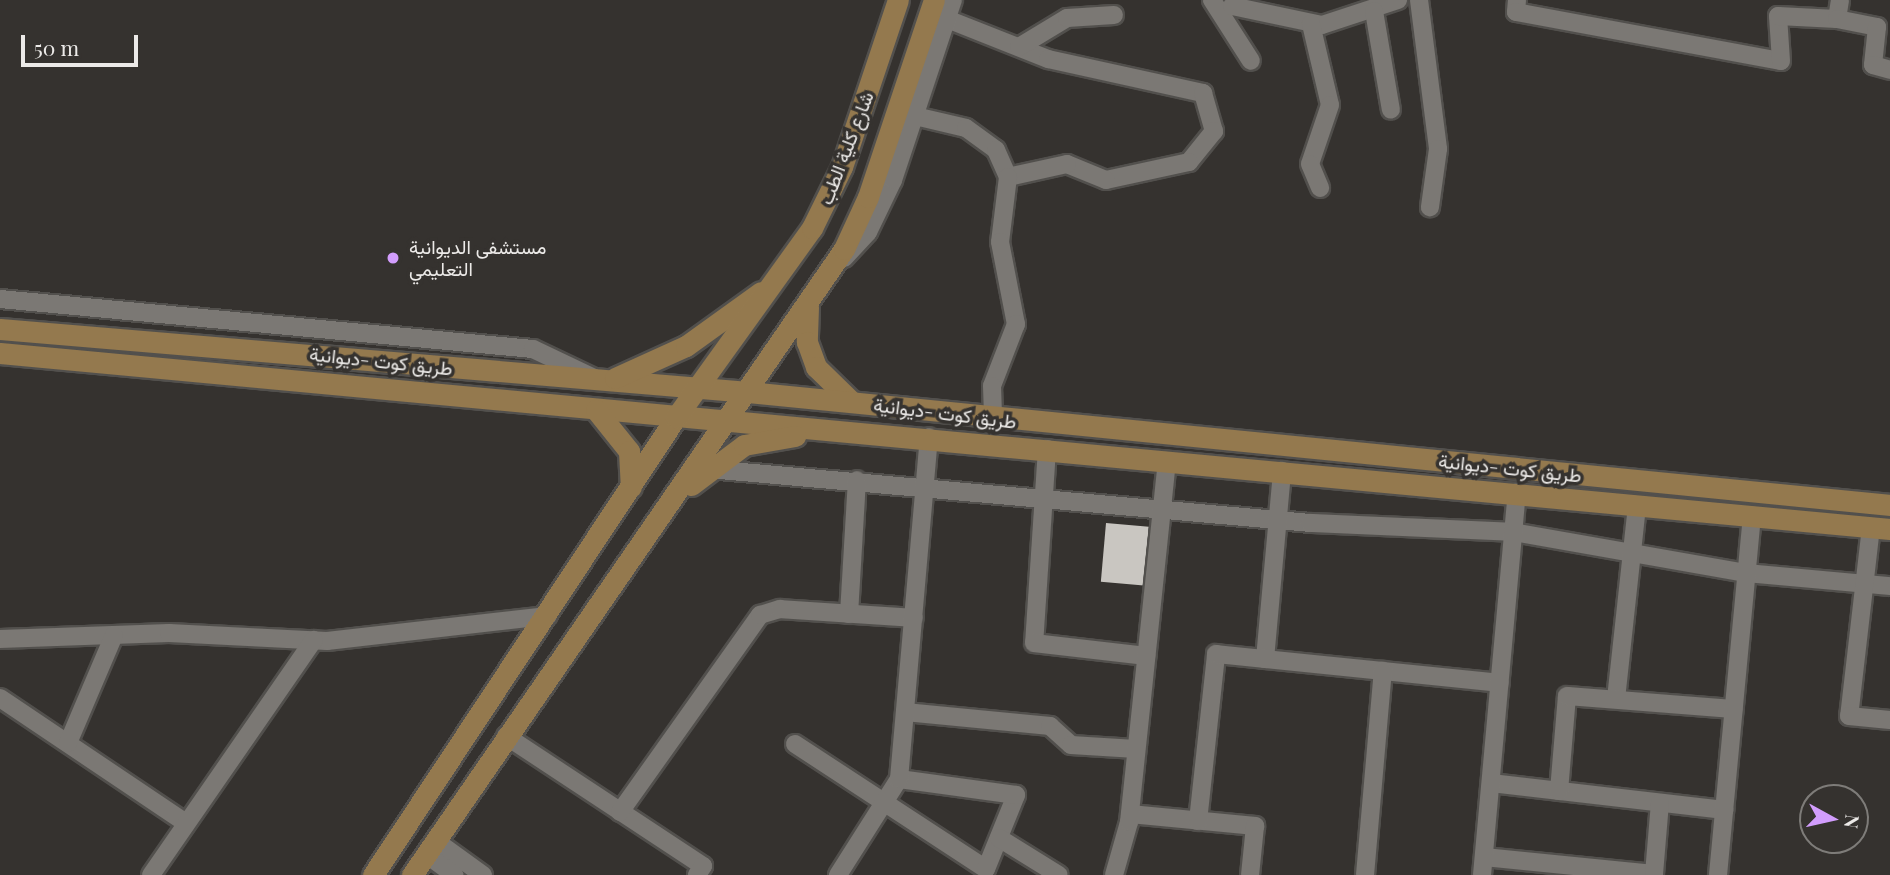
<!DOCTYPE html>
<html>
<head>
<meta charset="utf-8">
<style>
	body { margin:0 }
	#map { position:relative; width:1890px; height:875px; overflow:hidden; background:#35322f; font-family:"Playfair Display",Vazirmatn,serif }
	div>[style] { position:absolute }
	.building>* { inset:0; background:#c9c6c1; transform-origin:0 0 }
	.roads { filter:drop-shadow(2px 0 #52504d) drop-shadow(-2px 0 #52504d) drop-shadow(0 2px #52504d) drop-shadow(0 -2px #52504d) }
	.minor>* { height:18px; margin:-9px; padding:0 9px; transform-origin:9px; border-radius:9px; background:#7b7874 }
	.major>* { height:21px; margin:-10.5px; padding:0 10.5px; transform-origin:10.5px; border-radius:10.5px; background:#94794e }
	.dots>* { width:19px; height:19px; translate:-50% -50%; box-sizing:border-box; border:4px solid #35322f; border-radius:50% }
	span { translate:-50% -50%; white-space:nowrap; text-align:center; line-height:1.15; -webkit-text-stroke:7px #35322f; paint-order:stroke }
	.street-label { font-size:19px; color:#eceae8 }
	.poi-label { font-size:19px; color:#eceae8 }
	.left { translate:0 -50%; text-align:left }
	.north { position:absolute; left:1799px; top:784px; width:70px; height:70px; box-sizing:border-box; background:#35322f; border:2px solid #7e7c79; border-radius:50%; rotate:98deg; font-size:19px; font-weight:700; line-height:28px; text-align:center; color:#eceae8 }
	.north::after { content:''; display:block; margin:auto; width:24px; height:32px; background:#d29dfd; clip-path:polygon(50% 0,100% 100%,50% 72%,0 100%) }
	.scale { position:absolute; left:21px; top:35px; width:117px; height:32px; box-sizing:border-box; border:4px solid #eceae8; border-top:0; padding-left:9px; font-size:21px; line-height:24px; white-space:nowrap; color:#eceae8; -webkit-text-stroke:5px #35322f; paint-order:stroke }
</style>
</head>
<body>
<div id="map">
	<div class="building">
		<i style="left:1106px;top:523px;width:43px;height:59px;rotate:5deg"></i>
	</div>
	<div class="roads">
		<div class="minor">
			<i style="left:1212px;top:0;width:72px;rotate:57.4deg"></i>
			<i style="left:1419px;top:0;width:150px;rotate:82.7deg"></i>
			<i style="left:1438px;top:149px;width:59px;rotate:97.9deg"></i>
			<i style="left:1517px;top:0;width:12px;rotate:95deg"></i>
			<i style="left:1516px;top:12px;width:269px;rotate:10.5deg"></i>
			<i style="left:1781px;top:61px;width:45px;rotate:-93.8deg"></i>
			<i style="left:1778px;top:16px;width:59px;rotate:2.9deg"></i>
			<i style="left:1837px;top:19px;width:19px;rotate:-81deg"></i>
			<i style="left:1232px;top:6px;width:92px;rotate:11.9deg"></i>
			<i style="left:1322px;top:25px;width:80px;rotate:-18.2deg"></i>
			<i style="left:1374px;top:11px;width:100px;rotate:80.3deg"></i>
			<i style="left:947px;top:19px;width:109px;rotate:21.6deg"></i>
			<i style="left:1048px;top:59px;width:159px;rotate:12.4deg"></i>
			<i style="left:1203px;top:93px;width:40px;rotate:74deg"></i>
			<i style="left:1214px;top:131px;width:40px;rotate:129deg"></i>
			<i style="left:1189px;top:162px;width:85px;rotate:167.8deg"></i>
			<i style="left:1106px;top:180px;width:42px;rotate:-157.7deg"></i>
			<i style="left:1067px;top:164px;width:60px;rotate:167.6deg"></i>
			<i style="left:1837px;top:19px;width:41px;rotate:11.3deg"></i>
			<i style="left:1877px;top:27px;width:38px;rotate:96deg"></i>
			<i style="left:1873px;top:65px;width:18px;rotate:16deg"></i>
			<i style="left:1311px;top:24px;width:83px;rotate:76.8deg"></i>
			<i style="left:1330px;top:105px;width:62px;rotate:108.7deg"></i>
			<i style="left:1310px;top:164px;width:26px;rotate:67deg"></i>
			<i style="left:1019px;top:47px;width:56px;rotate:-31.1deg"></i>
			<i style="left:1067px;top:18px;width:47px;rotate:-3.7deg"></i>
			<i style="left:915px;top:116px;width:52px;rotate:13.2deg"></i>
			<i style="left:966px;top:128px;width:37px;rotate:36deg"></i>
			<i style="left:996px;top:150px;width:30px;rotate:66deg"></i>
			<i style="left:1008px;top:177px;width:65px;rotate:97deg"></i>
			<i style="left:1000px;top:242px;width:84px;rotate:79deg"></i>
			<i style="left:1016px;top:324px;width:66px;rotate:111.2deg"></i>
			<i style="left:992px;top:386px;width:33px;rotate:88deg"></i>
			<i style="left:844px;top:258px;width:35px;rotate:-47deg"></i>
			<i style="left:868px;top:232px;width:58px;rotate:-64.3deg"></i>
			<i style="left:893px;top:180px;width:190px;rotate:-71.6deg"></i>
			<i style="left:0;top:299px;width:535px;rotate:5.36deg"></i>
			<i style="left:533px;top:349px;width:68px;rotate:25.4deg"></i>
			<i style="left:1047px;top:449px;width:194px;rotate:93.8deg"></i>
			<i style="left:1034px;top:643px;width:113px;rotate:6.6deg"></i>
			<i style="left:709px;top:469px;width:603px;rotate:5.13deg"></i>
			<i style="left:1310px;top:523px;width:203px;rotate:2.5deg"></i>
			<i style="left:1513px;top:532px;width:237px;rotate:10deg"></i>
			<i style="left:1746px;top:573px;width:145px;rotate:5.2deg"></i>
			<i style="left:1871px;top:527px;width:190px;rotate:96.6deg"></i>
			<i style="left:1849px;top:716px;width:41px;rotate:5.6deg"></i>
			<i style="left:849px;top:614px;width:134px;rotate:-86.6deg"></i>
			<i style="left:0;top:639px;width:169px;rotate:-2deg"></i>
			<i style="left:169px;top:633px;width:158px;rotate:2.9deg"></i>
			<i style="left:327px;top:641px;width:222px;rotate:-6.5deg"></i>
			<i style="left:1265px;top:659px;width:189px;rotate:-84.8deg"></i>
			<i style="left:0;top:698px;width:224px;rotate:33.9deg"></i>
			<i style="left:1616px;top:699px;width:194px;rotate:-83.8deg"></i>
			<i style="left:905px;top:712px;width:146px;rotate:5.5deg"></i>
			<i style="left:1050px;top:726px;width:28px;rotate:42deg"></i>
			<i style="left:1071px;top:745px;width:65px;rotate:3.5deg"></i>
			<i style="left:506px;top:736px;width:236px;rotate:33.4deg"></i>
			<i style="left:703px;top:866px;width:11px;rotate:124deg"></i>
			<i style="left:68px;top:743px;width:117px;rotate:-66.9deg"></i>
			<i style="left:795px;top:744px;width:228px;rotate:33.2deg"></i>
			<i style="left:986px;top:869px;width:80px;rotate:-67.9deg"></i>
			<i style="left:1016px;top:795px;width:118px;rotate:-172.2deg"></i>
			<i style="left:1491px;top:783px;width:235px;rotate:6.6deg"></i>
			<i style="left:1559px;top:791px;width:95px;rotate:-85.2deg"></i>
			<i style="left:1567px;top:696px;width:167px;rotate:4.5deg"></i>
			<i style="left:620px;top:812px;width:242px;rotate:-54.6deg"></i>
			<i style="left:760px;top:615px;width:21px;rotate:-17deg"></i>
			<i style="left:780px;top:609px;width:134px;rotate:3.8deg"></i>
			<i style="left:1130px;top:814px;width:126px;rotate:5.5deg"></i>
			<i style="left:1255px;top:826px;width:49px;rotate:95.8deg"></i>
			<i style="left:1198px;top:821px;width:168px;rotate:-83.8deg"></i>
			<i style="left:1216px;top:654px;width:285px;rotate:5.8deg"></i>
			<i style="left:999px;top:838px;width:70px;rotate:31.7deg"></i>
			<i style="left:436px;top:841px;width:58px;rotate:35.9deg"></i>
			<i style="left:427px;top:855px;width:34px;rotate:36deg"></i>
			<i style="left:1484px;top:857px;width:171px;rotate:5.7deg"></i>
			<i style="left:1654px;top:874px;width:71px;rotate:-85.2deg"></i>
			<i style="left:151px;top:875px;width:286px;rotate:-55.3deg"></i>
			<i style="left:838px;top:875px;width:114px;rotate:-57.6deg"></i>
			<i style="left:899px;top:779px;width:343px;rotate:-85deg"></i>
			<i style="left:1114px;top:875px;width:55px;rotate:-74.2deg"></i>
			<i style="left:1129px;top:822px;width:363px;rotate:-84deg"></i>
			<i style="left:1365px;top:875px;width:205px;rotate:-85deg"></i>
			<i style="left:1482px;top:875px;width:384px;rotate:-84.8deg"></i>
			<i style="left:1718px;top:875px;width:361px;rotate:-84.6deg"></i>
		</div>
		<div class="major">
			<i style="left:808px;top:307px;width:35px;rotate:92deg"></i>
			<i style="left:807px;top:342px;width:27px;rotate:70deg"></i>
			<i style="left:816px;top:367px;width:49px;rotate:44.2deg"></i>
			<i style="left:0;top:329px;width:751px;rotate:4.81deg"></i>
			<i style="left:748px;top:392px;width:1148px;rotate:5.65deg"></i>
			<i style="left:0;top:353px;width:1898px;rotate:5.32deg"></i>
			<i style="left:615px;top:378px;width:78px;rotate:-24.3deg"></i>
			<i style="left:686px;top:346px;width:92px;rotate:-35.8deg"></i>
			<i style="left:596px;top:410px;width:53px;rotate:51.2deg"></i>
			<i style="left:629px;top:451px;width:36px;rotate:87deg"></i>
			<i style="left:691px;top:485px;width:66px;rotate:-37deg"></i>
			<i style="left:744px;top:445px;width:52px;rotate:-10deg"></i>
			<i style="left:373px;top:875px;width:549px;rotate:-56.51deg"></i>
			<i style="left:676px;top:417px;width:233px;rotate:-54.3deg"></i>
			<i style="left:812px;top:228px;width:68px;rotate:-63.8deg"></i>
			<i style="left:842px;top:167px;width:176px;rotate:-71.5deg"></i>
			<i style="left:412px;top:875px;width:761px;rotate:-55.39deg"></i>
			<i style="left:844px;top:249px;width:57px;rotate:-65.2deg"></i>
			<i style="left:868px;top:197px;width:208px;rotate:-71.5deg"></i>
		</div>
	</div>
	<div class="dots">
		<i style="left:393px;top:258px;background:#d29dfd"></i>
	</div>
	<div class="street-label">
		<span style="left:846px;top:148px;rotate:-69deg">شارع كلية الطب</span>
		<span style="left:381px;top:361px;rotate:6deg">طريق كوت -ديوانية</span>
		<span style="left:945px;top:413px;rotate:7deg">طريق كوت -ديوانية</span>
		<span style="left:1510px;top:468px;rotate:6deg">طريق كوت -ديوانية</span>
	</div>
	<div class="poi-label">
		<span class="left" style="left:409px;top:258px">مستشفى الديوانية<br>التعليمي</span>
	</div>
	<div class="north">N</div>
	<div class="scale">50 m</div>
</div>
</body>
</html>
